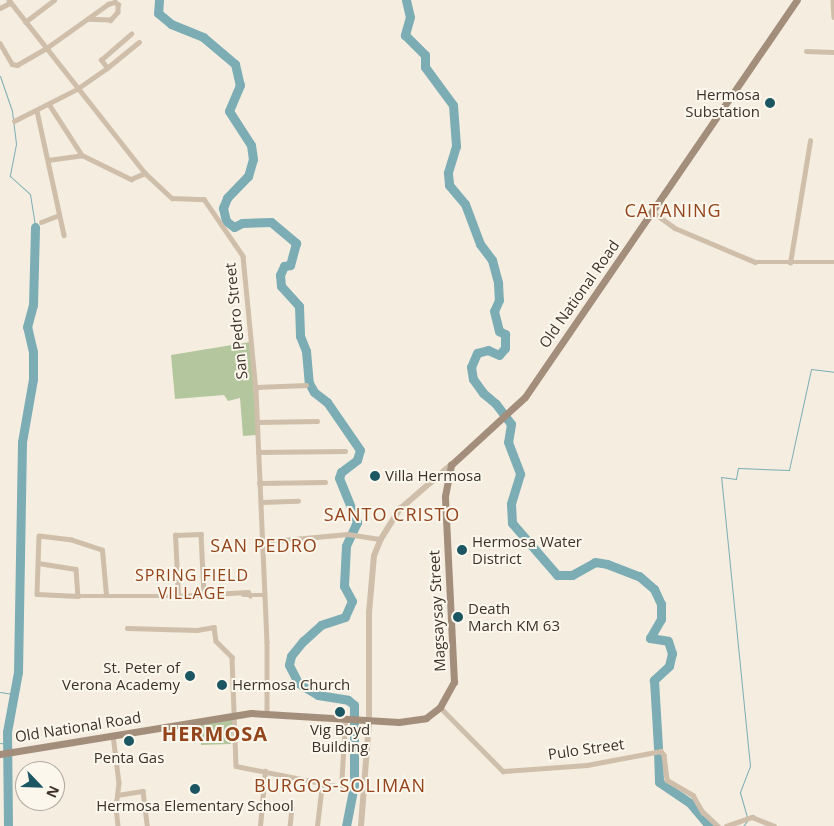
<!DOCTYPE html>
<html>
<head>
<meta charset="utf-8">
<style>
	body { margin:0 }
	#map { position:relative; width:834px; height:826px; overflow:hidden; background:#f5ede0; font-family:"Open Sans",sans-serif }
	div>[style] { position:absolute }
	.green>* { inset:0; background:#b4c69e }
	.stream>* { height:1px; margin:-0.5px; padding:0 0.5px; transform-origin:0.5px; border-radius:0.5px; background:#7cadb5 }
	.river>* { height:9px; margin:-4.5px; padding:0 4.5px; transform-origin:4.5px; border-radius:4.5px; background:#7cadb5 }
	.minor>* { height:4.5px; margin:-2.25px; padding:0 2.25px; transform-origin:2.25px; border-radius:2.25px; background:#cfbfaa }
	.tertiary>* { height:5.5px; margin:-2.75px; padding:0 2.75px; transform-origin:2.75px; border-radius:2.75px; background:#cfbfaa }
	.secondary>* { height:7px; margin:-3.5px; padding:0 3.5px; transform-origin:3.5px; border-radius:3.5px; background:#a38e7b }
	.dots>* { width:14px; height:14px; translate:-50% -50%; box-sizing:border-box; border:2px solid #fcf7ed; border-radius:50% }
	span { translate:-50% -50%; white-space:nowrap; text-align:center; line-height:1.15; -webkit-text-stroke:4px #fcf7ed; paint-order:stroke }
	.poi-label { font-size:15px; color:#3c322a }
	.right { translate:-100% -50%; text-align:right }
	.left { translate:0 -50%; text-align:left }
	.street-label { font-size:15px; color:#3c322a }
	.neighbourhood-label { font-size:16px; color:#93441b; letter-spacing:1px }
	.quarter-label { font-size:18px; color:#93441b; letter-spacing:1px }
	.district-label { font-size:20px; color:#93441b; font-weight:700; letter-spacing:1px }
	.north { position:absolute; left:15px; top:761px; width:50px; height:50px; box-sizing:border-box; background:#fcf7ed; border:1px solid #afa89f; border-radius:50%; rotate:114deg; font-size:14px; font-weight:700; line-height:20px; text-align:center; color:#3c322a }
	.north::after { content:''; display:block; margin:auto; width:18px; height:22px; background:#1b5662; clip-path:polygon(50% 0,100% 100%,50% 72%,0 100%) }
</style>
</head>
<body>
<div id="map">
	<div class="green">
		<i style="clip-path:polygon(250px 342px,257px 435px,243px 436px,240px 398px,228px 401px,224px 395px,175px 399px,171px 355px)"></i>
		<i style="clip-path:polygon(233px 719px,231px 744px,201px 745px,200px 723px)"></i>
	</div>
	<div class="stream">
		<i style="left:0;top:76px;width:37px;rotate:71deg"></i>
		<i style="left:12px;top:111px;width:33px;rotate:83deg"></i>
		<i style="left:16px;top:144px;width:33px;rotate:101deg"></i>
		<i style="left:10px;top:176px;width:27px;rotate:42deg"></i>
		<i style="left:30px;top:194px;width:33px;rotate:81deg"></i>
		<i style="left:0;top:692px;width:13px;rotate:9deg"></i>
		<i style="left:0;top:743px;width:8px;rotate:7deg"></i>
		<i style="left:747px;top:817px;width:26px;rotate:-106deg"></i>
		<i style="left:740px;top:792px;width:28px;rotate:-69deg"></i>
		<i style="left:750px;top:766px;width:290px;rotate:-95.7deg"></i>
		<i style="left:721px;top:477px;width:15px;rotate:8deg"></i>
		<i style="left:736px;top:479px;width:11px;rotate:-80deg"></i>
		<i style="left:738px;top:468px;width:51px;rotate:2.2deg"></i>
		<i style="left:789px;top:470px;width:103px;rotate:-77.7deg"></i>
		<i style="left:811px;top:369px;width:23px;rotate:7deg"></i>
		<i style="left:743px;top:826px;width:6px;rotate:-51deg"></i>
	</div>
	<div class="river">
		<i style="left:159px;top:0;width:13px;rotate:94deg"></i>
		<i style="left:158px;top:13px;width:17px;rotate:40deg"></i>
		<i style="left:171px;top:24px;width:35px;rotate:22deg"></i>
		<i style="left:203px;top:37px;width:42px;rotate:40.2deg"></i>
		<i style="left:235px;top:64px;width:22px;rotate:77deg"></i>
		<i style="left:240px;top:85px;width:28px;rotate:113deg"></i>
		<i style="left:229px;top:111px;width:40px;rotate:57.1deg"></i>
		<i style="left:251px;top:145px;width:14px;rotate:82deg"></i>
		<i style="left:253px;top:159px;width:18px;rotate:106deg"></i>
		<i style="left:248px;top:176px;width:30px;rotate:134deg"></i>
		<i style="left:227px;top:198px;width:11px;rotate:112deg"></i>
		<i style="left:223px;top:208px;width:13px;rotate:77deg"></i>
		<i style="left:226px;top:221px;width:10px;rotate:37deg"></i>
		<i style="left:234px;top:227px;width:9px;rotate:-27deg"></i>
		<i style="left:242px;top:223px;width:29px;rotate:-2deg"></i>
		<i style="left:271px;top:222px;width:33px;rotate:40deg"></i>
		<i style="left:296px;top:243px;width:23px;rotate:105deg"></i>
		<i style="left:290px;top:265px;width:6px;rotate:171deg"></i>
		<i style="left:284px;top:266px;width:10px;rotate:114deg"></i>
		<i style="left:280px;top:275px;width:11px;rotate:85deg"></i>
		<i style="left:281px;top:286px;width:27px;rotate:48deg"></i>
		<i style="left:299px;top:306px;width:30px;rotate:88deg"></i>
		<i style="left:300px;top:336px;width:16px;rotate:68deg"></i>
		<i style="left:306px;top:351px;width:32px;rotate:85deg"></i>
		<i style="left:309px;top:383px;width:10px;rotate:61deg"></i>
		<i style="left:314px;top:392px;width:16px;rotate:38deg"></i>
		<i style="left:327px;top:402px;width:58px;rotate:55.5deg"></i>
		<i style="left:360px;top:450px;width:10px;rotate:107deg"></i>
		<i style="left:357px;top:460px;width:20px;rotate:143deg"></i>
		<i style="left:341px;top:472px;width:6px;rotate:108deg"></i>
		<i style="left:339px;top:478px;width:48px;rotate:67.8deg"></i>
		<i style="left:357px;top:522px;width:26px;rotate:115deg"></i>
		<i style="left:346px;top:546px;width:40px;rotate:92.9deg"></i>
		<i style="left:344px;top:586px;width:17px;rotate:62deg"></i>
		<i style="left:352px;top:601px;width:17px;rotate:114deg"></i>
		<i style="left:345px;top:617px;width:25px;rotate:162deg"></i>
		<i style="left:321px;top:625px;width:24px;rotate:138deg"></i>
		<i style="left:303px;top:641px;width:19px;rotate:129deg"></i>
		<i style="left:291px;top:656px;width:9px;rotate:103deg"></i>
		<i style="left:289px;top:665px;width:20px;rotate:63deg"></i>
		<i style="left:298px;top:683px;width:23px;rotate:31deg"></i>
		<i style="left:318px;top:695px;width:30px;rotate:9deg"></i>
		<i style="left:348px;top:700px;width:8px;rotate:40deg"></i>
		<i style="left:354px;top:705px;width:80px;rotate:90deg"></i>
		<i style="left:354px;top:785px;width:42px;rotate:101deg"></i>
		<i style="left:406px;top:0;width:17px;rotate:77deg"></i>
		<i style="left:410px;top:17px;width:19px;rotate:106deg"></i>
		<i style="left:405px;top:35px;width:28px;rotate:45deg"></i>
		<i style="left:425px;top:55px;width:12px;rotate:90deg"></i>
		<i style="left:425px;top:67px;width:47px;rotate:53.6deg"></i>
		<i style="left:453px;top:105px;width:41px;rotate:85.8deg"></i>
		<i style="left:456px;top:146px;width:28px;rotate:107deg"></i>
		<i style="left:448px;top:173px;width:12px;rotate:85deg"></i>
		<i style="left:449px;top:185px;width:25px;rotate:50deg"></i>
		<i style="left:465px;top:204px;width:43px;rotate:69.4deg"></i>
		<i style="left:480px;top:244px;width:20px;rotate:53deg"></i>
		<i style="left:492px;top:260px;width:24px;rotate:75deg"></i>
		<i style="left:498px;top:283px;width:17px;rotate:87deg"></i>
		<i style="left:499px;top:300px;width:12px;rotate:114deg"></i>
		<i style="left:494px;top:311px;width:21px;rotate:76deg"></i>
		<i style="left:499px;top:331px;width:7px;rotate:27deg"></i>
		<i style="left:505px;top:334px;width:14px;rotate:90deg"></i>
		<i style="left:505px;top:348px;width:9px;rotate:131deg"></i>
		<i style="left:499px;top:355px;width:12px;rotate:-156deg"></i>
		<i style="left:488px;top:350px;width:11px;rotate:165deg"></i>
		<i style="left:477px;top:353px;width:15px;rotate:113deg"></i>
		<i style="left:471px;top:367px;width:12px;rotate:81deg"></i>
		<i style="left:473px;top:379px;width:17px;rotate:54deg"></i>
		<i style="left:483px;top:393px;width:17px;rotate:40deg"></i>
		<i style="left:496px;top:404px;width:25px;rotate:53deg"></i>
		<i style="left:511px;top:424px;width:18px;rotate:99deg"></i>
		<i style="left:508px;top:442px;width:34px;rotate:69deg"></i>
		<i style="left:520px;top:474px;width:31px;rotate:107deg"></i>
		<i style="left:511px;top:504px;width:19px;rotate:87deg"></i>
		<i style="left:512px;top:523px;width:69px;rotate:49.1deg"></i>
		<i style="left:557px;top:575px;width:15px"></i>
		<i style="left:572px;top:575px;width:26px;rotate:-29deg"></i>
		<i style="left:595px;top:562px;width:12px;rotate:9deg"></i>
		<i style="left:607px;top:564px;width:34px;rotate:21deg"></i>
		<i style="left:639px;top:576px;width:20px;rotate:41deg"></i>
		<i style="left:654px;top:589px;width:17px;rotate:65deg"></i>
		<i style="left:661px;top:604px;width:15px;rotate:90deg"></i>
		<i style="left:661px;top:619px;width:22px;rotate:120deg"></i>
		<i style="left:650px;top:638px;width:18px;rotate:9deg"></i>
		<i style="left:668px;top:641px;width:13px;rotate:72deg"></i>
		<i style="left:672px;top:653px;width:13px;rotate:103deg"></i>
		<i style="left:669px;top:666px;width:21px;rotate:137deg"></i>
		<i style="left:654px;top:680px;width:68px;rotate:86.6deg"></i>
		<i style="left:658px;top:752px;width:30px;rotate:88deg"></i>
		<i style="left:659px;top:782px;width:37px;rotate:34deg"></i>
		<i style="left:690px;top:803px;width:30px;rotate:50deg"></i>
		<i style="left:8px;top:826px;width:94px;rotate:-90.6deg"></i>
		<i style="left:7px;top:732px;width:61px;rotate:-79.6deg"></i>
		<i style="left:18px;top:672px;width:230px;rotate:-89deg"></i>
		<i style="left:22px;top:442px;width:64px;rotate:-80.1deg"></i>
		<i style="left:33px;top:379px;width:27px;rotate:-90deg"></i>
		<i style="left:33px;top:352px;width:26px;rotate:-103deg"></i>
		<i style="left:27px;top:327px;width:23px;rotate:-75deg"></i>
		<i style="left:33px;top:305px;width:78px;rotate:-88.5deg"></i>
	</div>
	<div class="minor">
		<i style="left:9px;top:0;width:220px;rotate:51.8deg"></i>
		<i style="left:145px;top:173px;width:37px;rotate:43deg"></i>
		<i style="left:172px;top:198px;width:32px;rotate:2deg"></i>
		<i style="left:204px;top:199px;width:69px;rotate:55.6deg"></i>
		<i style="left:243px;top:256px;width:135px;rotate:84.5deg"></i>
		<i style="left:256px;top:390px;width:252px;rotate:87.5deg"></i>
		<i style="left:267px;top:642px;width:70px;rotate:90deg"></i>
		<i style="left:833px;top:0;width:17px;rotate:87deg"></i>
		<i style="left:0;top:8px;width:11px;rotate:-27deg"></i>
		<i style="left:25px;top:22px;width:36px;rotate:-37deg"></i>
		<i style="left:0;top:43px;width:24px;rotate:60deg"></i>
		<i style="left:12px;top:64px;width:5px;rotate:11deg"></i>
		<i style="left:17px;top:65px;width:32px;rotate:-30deg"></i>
		<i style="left:45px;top:49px;width:77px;rotate:-35.5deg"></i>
		<i style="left:108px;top:4px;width:7px;rotate:-16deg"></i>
		<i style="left:115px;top:2px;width:4px;rotate:34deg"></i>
		<i style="left:118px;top:4px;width:8px;rotate:90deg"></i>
		<i style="left:118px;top:12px;width:11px;rotate:131deg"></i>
		<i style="left:111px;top:20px;width:23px;rotate:-178deg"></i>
		<i style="left:806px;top:51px;width:28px;rotate:2deg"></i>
		<i style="left:107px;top:68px;width:41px;rotate:-39.1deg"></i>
		<i style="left:49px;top:104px;width:61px;rotate:57.1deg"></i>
		<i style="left:82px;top:155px;width:55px;rotate:26.1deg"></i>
		<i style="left:131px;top:179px;width:15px;rotate:-23deg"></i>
		<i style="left:37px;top:111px;width:127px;rotate:77.7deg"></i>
		<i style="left:14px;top:121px;width:71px;rotate:-26.9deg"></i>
		<i style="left:77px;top:89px;width:37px;rotate:-35deg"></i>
		<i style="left:107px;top:68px;width:10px;rotate:-127deg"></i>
		<i style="left:101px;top:60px;width:40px;rotate:-41deg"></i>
		<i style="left:48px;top:160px;width:34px;rotate:-8deg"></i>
		<i style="left:653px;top:212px;width:27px;rotate:36deg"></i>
		<i style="left:675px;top:228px;width:87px;rotate:23deg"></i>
		<i style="left:755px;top:262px;width:79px"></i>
		<i style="left:41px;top:222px;width:19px;rotate:-21deg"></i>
		<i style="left:790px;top:263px;width:124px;rotate:-80.7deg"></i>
		<i style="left:256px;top:387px;width:50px;rotate:-2.3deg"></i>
		<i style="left:258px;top:422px;width:59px;rotate:-1deg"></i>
		<i style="left:258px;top:452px;width:87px;rotate:-0.7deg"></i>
		<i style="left:259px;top:483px;width:66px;rotate:-0.9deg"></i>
		<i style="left:261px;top:502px;width:37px;rotate:-2deg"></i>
		<i style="left:261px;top:542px;width:87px;rotate:-5.3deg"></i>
		<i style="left:348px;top:534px;width:33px;rotate:9deg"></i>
		<i style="left:38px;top:563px;width:38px;rotate:9deg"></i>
		<i style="left:76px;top:569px;width:27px;rotate:86deg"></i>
		<i style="left:106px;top:595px;width:45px;rotate:-95.1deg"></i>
		<i style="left:102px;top:550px;width:32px;rotate:-162deg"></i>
		<i style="left:72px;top:540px;width:33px;rotate:-173deg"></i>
		<i style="left:39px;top:536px;width:58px;rotate:92deg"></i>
		<i style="left:37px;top:594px;width:41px;rotate:2.8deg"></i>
		<i style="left:78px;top:596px;width:100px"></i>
		<i style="left:178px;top:596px;width:70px;rotate:-3.3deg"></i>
		<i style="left:248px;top:592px;width:4px;rotate:56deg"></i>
		<i style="left:243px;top:595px;width:21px"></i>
		<i style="left:178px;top:596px;width:61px;rotate:-92.8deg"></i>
		<i style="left:175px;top:535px;width:26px;rotate:-2deg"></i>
		<i style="left:201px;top:534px;width:61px;rotate:87.2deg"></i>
		<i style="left:127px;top:628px;width:70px;rotate:1.6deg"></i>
		<i style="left:197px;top:630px;width:17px;rotate:-10deg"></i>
		<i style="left:214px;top:627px;width:14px;rotate:82deg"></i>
		<i style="left:216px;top:641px;width:23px;rotate:45deg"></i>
		<i style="left:232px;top:657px;width:109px;rotate:87.9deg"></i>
		<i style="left:236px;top:766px;width:107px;rotate:11.3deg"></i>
		<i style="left:341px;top:787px;width:66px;rotate:-86.5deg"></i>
		<i style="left:440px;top:707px;width:90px;rotate:45.5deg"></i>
		<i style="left:503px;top:771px;width:84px;rotate:-4.1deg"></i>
		<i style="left:587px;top:765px;width:75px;rotate:-10.7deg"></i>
		<i style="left:661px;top:751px;width:5px;rotate:53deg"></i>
		<i style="left:664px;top:755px;width:25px;rotate:83deg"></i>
		<i style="left:667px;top:780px;width:30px;rotate:30deg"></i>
		<i style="left:693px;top:795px;width:20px;rotate:60deg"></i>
		<i style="left:703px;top:812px;width:21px;rotate:43deg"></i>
		<i style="left:113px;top:735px;width:48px;rotate:82.9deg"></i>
		<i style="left:119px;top:783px;width:24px;rotate:97deg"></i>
		<i style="left:116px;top:807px;width:19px;rotate:84deg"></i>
		<i style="left:117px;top:795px;width:26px;rotate:-9deg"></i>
		<i style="left:143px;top:791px;width:35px;rotate:83deg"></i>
		<i style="left:261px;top:805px;width:31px;rotate:6deg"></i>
		<i style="left:292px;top:808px;width:18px;rotate:96deg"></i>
		<i style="left:260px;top:826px;width:55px;rotate:-84.8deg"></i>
		<i style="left:317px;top:826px;width:42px;rotate:-83.2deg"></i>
		<i style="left:726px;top:826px;width:28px;rotate:-19deg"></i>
		<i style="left:752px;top:817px;width:24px;rotate:22deg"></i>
	</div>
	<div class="tertiary">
		<i style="left:361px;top:826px;width:104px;rotate:-85.6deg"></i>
		<i style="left:369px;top:722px;width:109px;rotate:-90deg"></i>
		<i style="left:369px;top:613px;width:57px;rotate:-85deg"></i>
		<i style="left:374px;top:556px;width:18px;rotate:-68deg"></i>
		<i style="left:381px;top:539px;width:36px;rotate:-58deg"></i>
		<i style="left:400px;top:509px;width:67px;rotate:-40.8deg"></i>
	</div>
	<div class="secondary">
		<i style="left:0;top:754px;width:254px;rotate:-9.3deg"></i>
		<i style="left:251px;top:713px;width:148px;rotate:3.5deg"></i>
		<i style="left:399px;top:722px;width:27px;rotate:-8deg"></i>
		<i style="left:426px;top:718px;width:18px;rotate:-38deg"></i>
		<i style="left:440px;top:707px;width:29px;rotate:-61deg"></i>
		<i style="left:454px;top:682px;width:186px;rotate:-92.8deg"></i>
		<i style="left:445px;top:496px;width:32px;rotate:-79deg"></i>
		<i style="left:451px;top:465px;width:100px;rotate:-42.6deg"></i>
		<i style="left:525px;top:397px;width:481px;rotate:-55.6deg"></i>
	</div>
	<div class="dots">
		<i style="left:770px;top:103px;background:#1b5662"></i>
		<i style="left:375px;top:476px;background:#1b5662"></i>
		<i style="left:462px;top:550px;background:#1b5662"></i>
		<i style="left:458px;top:617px;background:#1b5662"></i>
		<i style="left:190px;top:676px;background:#1b5662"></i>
		<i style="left:222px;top:685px;background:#1b5662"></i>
		<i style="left:340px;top:712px;background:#1b5662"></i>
		<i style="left:129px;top:741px;background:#1b5662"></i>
		<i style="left:195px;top:789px;background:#1b5662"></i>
	</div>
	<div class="poi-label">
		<span class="right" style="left:760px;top:103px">Hermosa<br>Substation</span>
		<span class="left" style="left:385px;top:476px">Villa Hermosa</span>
		<span class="left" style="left:472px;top:550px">Hermosa Water<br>District</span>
		<span class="left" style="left:468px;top:617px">Death<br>March KM 63</span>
		<span class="right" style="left:180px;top:676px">St. Peter of<br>Verona Academy</span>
		<span class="left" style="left:232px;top:685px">Hermosa Church</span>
		<span style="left:340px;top:738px">Vig Boyd<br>Building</span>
		<span style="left:129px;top:758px">Penta Gas</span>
		<span style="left:195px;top:806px">Hermosa Elementary School</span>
	</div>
	<div class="street-label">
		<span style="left:579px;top:294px;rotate:-55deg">Old National Road</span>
		<span style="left:236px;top:321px;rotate:-96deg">San Pedro Street</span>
		<span style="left:437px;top:611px;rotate:-93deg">Magsaysay Street</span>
		<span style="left:78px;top:727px;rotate:-9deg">Old National Road</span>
		<span style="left:586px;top:749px;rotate:-8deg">Pulo Street</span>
	</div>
	<div class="neighbourhood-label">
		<span style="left:192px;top:584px">SPRING FIELD<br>VILLAGE</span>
	</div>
	<div class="quarter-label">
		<span style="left:673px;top:210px">CATANING</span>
		<span style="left:392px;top:514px">SANTO CRISTO</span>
		<span style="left:264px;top:545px">SAN PEDRO</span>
		<span style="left:340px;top:785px">BURGOS-SOLIMAN</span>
	</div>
	<div class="district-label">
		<span style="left:215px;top:733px">HERMOSA</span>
	</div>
	<div class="north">N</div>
</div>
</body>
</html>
